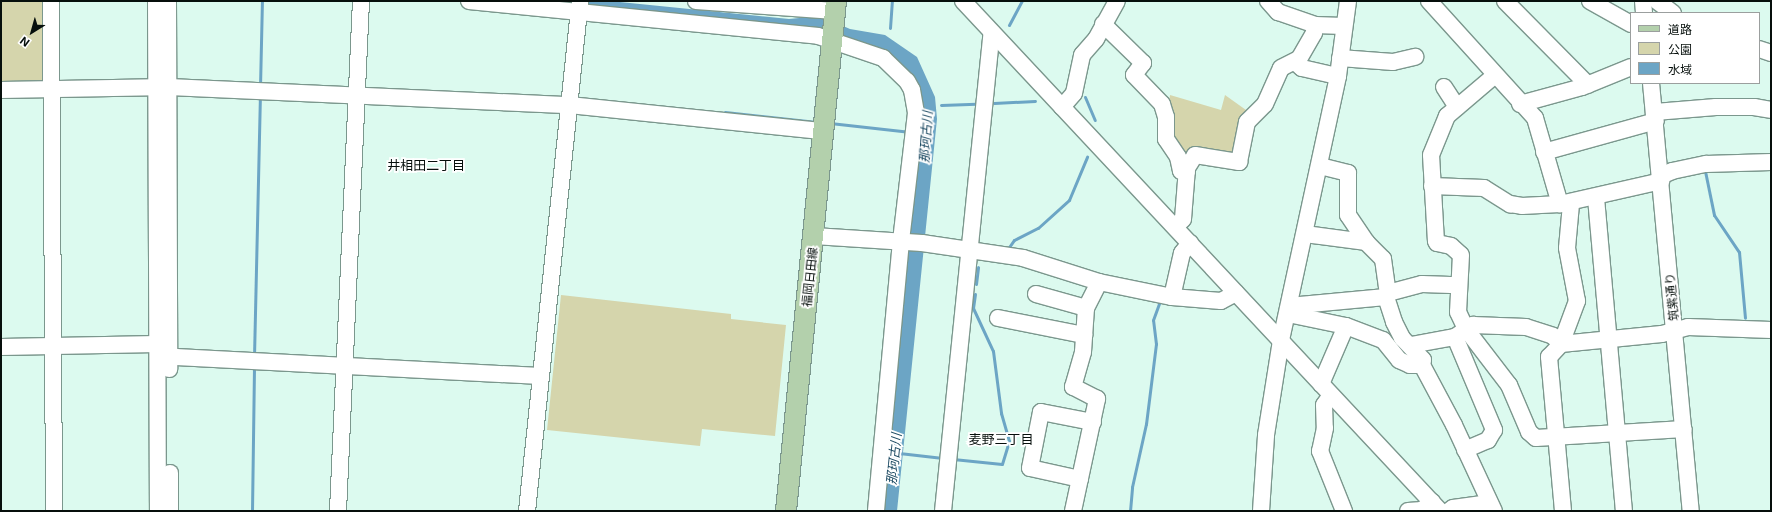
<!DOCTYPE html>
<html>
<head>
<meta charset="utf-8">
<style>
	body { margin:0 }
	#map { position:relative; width:1772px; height:512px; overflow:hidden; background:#dcfaef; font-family:Inter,"Noto Sans JP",sans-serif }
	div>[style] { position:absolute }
	.green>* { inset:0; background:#d5d5ac; transform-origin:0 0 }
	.water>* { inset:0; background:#6ca5c5 }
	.stream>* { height:3px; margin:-1.5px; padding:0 1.5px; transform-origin:1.5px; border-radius:1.5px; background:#6ca5c5 }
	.roads { filter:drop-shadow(1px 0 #7b978d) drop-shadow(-1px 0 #7b978d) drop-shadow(0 1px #7b978d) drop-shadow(0 -1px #7b978d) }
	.minor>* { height:16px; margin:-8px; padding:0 8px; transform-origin:8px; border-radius:8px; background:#fff }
	.major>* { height:20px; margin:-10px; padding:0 10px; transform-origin:10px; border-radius:10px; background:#b3d0ac }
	span { translate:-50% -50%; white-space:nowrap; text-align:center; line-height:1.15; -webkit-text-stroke:3.5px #fff; paint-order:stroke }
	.street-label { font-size:12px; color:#060f0c }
	.water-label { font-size:13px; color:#1e4b63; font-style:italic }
	.neighbourhood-label { font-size:13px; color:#060f0c }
	.frame { position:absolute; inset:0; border:2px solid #060f0c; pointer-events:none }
	.legend { position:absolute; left:1630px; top:12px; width:130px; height:72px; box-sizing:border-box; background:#fff; border:1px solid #9b9f9e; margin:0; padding:5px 7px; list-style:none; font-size:12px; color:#060f0c }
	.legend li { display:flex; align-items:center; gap:8px; height:20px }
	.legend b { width:20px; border:1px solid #9b9f9e }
	.north { position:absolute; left:12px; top:12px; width:40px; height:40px; -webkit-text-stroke:3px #fff; paint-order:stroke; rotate:217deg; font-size:11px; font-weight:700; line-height:16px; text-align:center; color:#060f0c }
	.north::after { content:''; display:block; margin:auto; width:14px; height:18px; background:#060f0c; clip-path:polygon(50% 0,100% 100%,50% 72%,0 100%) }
</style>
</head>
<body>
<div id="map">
	<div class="green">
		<i style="left:1px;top:1px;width:45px;height:82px"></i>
		<i style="clip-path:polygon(1170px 95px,1221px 110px,1225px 95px,1246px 110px,1238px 155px,1234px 158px,1177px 151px,1166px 126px)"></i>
		<i style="clip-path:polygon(561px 295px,731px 314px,731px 319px,786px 325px,775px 436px,702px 429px,700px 446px,547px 430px)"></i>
	</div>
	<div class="water">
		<i style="clip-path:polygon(490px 1px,610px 1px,789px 19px,820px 16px,850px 29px,885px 35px,917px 57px,935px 97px,937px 119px,897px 511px,881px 511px,919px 100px,876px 50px)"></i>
	</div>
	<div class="stream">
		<i style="left:1009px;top:25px;width:27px;rotate:-62deg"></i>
		<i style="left:890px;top:28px;width:27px;rotate:-86deg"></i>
		<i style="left:260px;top:87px;width:86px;rotate:-88.7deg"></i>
		<i style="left:1085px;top:97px;width:25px;rotate:67deg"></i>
		<i style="left:994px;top:103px;width:41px;rotate:-2.8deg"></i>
		<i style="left:941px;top:105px;width:35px;rotate:-2deg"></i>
		<i style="left:725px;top:112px;width:92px;rotate:6.3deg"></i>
		<i style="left:830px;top:123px;width:81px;rotate:6.4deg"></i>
		<i style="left:1705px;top:171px;width:45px;rotate:78.4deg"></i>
		<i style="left:1714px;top:215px;width:45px;rotate:56deg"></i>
		<i style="left:1739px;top:252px;width:66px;rotate:84.8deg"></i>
		<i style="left:1007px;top:250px;width:12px;rotate:-55deg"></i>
		<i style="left:1014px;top:240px;width:27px;rotate:-27deg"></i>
		<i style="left:1038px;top:228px;width:42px;rotate:-42.1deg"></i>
		<i style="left:1069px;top:200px;width:47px;rotate:-67.3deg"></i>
		<i style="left:976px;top:284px;width:17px;rotate:-83deg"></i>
		<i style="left:975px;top:294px;width:14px;rotate:98deg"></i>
		<i style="left:973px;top:308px;width:47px;rotate:65.1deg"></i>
		<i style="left:993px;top:351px;width:63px;rotate:82.6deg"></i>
		<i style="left:1001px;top:413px;width:29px;rotate:74deg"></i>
		<i style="left:1009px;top:441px;width:24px;rotate:107deg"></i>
		<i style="left:254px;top:357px;width:260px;rotate:-88.7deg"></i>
		<i style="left:899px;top:453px;width:44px;rotate:6.5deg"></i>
		<i style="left:953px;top:459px;width:49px;rotate:5.8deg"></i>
		<i style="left:252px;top:511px;width:144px;rotate:-89.2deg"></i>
		<i style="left:1130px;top:511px;width:24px;rotate:-85deg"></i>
		<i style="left:1132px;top:487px;width:65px;rotate:-77.5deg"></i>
		<i style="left:1146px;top:424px;width:81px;rotate:-82.9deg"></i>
		<i style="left:1156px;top:344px;width:24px;rotate:-97deg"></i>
		<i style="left:1153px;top:320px;width:20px;rotate:-70deg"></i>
	</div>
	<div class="roads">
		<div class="minor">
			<i style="left:51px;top:1px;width:510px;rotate:89.66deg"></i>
			<i style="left:156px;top:1px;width:510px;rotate:89.78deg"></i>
			<i style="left:168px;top:1px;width:368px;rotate:89.8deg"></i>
			<i style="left:469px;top:1px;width:351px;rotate:5.7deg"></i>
			<i style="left:818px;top:36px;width:69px;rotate:18.7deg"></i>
			<i style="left:883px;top:58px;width:33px;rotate:44deg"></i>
			<i style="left:907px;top:81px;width:10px;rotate:61deg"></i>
			<i style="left:912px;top:90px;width:23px;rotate:80deg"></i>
			<i style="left:916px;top:113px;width:129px;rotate:96.7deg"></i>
			<i style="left:901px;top:241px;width:271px;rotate:95.3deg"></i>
			<i style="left:696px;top:1px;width:139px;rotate:4.1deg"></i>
			<i style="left:963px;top:1px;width:698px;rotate:46.91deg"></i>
			<i style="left:1268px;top:1px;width:15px;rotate:48deg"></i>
			<i style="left:1278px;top:12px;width:39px;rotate:19deg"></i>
			<i style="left:1315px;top:25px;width:28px;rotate:2deg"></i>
			<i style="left:1429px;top:1px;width:158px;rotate:47.8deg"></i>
			<i style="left:1535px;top:118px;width:90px;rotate:73.8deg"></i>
			<i style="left:1560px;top:204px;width:104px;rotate:-12.8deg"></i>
			<i style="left:1505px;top:1px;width:118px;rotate:45.3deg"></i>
			<i style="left:1590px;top:1px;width:47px;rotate:29.3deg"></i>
			<i style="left:1643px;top:1px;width:12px;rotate:85deg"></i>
			<i style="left:1657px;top:1px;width:20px;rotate:37deg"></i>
			<i style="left:1103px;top:24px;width:56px;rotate:44.3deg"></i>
			<i style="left:1143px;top:63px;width:15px;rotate:127deg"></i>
			<i style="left:1134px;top:75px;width:40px;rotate:46deg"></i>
			<i style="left:1162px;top:104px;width:14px;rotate:73deg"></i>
			<i style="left:1166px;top:117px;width:22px;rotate:90deg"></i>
			<i style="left:1166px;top:139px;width:22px;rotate:56deg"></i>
			<i style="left:1178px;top:157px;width:14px;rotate:78deg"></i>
			<i style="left:1181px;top:171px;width:6px;rotate:9deg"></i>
			<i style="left:1759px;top:49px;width:13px;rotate:18deg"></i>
			<i style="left:1340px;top:58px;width:53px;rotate:4.3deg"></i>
			<i style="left:1393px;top:62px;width:23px;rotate:-13deg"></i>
			<i style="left:1295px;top:62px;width:9px;rotate:41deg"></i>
			<i style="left:1302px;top:68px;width:37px;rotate:13deg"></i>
			<i style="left:1494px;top:76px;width:62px;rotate:139.6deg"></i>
			<i style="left:1447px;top:116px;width:42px;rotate:112.3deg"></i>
			<i style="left:1431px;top:155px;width:86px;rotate:86.7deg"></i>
			<i style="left:1436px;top:241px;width:2px;rotate:63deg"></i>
			<i style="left:1437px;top:243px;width:14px;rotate:12deg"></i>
			<i style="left:1451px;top:246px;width:13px;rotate:42deg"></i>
			<i style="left:1461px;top:255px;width:57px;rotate:93deg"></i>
			<i style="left:1458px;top:312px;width:19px;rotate:65deg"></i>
			<i style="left:1466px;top:329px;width:71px;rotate:52.5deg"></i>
			<i style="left:1509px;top:385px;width:51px;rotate:66.9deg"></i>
			<i style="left:1529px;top:432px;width:9px;rotate:41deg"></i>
			<i style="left:1536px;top:438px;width:148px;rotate:-3.5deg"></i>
			<i style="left:1651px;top:83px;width:430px;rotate:84.7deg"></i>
			<i style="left:1444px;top:87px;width:24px;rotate:57deg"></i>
			<i style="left:1px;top:90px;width:168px;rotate:-1deg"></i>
			<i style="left:169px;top:87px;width:401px;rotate:2.6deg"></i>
			<i style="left:570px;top:105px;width:254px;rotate:5.9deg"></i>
			<i style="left:1520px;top:104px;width:64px;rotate:-15.3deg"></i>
			<i style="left:1582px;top:87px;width:53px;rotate:-22.2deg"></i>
			<i style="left:1062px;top:107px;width:18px;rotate:-49deg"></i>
			<i style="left:1074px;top:93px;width:39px;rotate:-78deg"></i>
			<i style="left:1082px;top:55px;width:21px;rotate:-49deg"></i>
			<i style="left:1096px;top:39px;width:43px;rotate:-61.1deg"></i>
			<i style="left:1655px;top:112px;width:61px;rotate:-4.7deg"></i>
			<i style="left:1716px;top:107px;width:38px"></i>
			<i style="left:1754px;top:107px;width:17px;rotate:10deg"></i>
			<i style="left:1544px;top:152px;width:116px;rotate:-15.5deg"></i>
			<i style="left:1320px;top:166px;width:29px;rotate:14deg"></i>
			<i style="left:1348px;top:173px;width:42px;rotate:90deg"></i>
			<i style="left:1348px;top:215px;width:32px;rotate:56deg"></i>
			<i style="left:1366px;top:242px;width:24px;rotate:45deg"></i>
			<i style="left:1383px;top:259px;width:34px;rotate:82deg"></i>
			<i style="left:1661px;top:176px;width:12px;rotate:-24deg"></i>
			<i style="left:1672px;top:171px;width:35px;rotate:-12deg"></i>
			<i style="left:1706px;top:164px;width:65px;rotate:-1.8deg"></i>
			<i style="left:1432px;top:186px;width:52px;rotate:2.2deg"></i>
			<i style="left:1484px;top:188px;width:31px;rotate:32deg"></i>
			<i style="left:1510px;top:204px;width:12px;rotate:9deg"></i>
			<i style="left:1522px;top:206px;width:38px;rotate:-3deg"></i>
			<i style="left:1596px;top:198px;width:314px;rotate:84.9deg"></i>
			<i style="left:1175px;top:227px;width:11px;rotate:-45deg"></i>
			<i style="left:1183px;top:219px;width:51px;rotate:-85.5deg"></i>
			<i style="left:1187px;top:168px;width:15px;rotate:-58deg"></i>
			<i style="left:1195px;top:155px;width:45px;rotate:9deg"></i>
			<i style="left:1239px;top:162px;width:41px;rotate:-78.7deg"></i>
			<i style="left:1247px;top:122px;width:25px;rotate:-45deg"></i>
			<i style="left:1265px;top:104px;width:39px;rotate:-66deg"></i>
			<i style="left:1281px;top:68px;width:20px;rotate:-27deg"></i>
			<i style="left:1299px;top:59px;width:30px;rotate:-60deg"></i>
			<i style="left:1314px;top:33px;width:8px;rotate:-83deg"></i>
			<i style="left:1305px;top:234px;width:62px;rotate:7.5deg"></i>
			<i style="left:814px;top:236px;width:108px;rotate:3.7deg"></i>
			<i style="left:922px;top:243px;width:102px;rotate:8.4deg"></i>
			<i style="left:1023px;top:258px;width:80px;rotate:17.5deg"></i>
			<i style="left:1099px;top:282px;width:75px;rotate:11.6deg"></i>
			<i style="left:1172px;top:297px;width:49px;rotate:4.7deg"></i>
			<i style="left:1221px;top:301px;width:17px;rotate:-28deg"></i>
			<i style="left:1036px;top:294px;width:52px;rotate:15.6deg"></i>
			<i style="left:1172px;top:297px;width:45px;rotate:-77.2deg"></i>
			<i style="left:1182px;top:253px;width:13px;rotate:-51deg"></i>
			<i style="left:1386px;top:297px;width:26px;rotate:72deg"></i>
			<i style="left:1394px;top:322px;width:18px;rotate:63deg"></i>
			<i style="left:1402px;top:338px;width:30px;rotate:46deg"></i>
			<i style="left:1423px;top:360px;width:5px;rotate:101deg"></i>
			<i style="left:1422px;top:365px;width:68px;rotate:61.9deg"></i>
			<i style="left:1454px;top:425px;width:95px;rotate:65.1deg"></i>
			<i style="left:1289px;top:306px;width:97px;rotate:-5.3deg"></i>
			<i style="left:1386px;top:297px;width:4px;rotate:-63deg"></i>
			<i style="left:1388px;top:293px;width:35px;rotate:-15deg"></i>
			<i style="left:1422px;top:284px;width:36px;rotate:2deg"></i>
			<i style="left:1288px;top:314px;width:59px;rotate:11.7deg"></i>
			<i style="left:998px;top:318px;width:88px;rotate:11.2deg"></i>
			<i style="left:1455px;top:337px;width:101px;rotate:67.2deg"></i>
			<i style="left:1494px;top:430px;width:12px;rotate:121deg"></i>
			<i style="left:1488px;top:440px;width:25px;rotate:157deg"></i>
			<i style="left:1411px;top:345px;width:45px;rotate:-10.3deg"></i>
			<i style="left:1455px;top:337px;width:22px;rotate:-34deg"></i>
			<i style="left:1473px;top:325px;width:53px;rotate:2.2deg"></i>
			<i style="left:1526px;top:327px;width:28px;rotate:18deg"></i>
			<i style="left:1553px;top:336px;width:11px;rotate:45deg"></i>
			<i style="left:1561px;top:344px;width:101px;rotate:-5.7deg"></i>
			<i style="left:1662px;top:334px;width:27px;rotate:-15deg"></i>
			<i style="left:1688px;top:327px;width:83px;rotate:2.1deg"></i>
			<i style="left:1px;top:347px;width:156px;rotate:-1.1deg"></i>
			<i style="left:160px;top:353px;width:16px;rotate:14deg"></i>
			<i style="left:176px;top:357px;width:365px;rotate:3deg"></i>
			<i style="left:1321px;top:384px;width:63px;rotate:-66.7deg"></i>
			<i style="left:1346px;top:326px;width:40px;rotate:21deg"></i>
			<i style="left:1383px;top:340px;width:26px;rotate:51deg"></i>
			<i style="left:1399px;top:360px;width:12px;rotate:24deg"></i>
			<i style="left:1410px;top:365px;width:12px"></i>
			<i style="left:1331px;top:395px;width:12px;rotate:125deg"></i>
			<i style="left:1324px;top:405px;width:23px;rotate:88deg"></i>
			<i style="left:1325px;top:428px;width:24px;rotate:102deg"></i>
			<i style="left:1320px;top:451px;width:65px;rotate:68.2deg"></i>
			<i style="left:170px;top:473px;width:38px;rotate:90deg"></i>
			<i style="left:1080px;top:479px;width:51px;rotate:-167.6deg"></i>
			<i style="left:1030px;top:468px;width:57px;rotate:-78.9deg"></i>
			<i style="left:1041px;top:412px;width:53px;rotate:10.9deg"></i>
			<i style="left:338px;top:511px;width:511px;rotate:-87.42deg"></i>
			<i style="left:527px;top:511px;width:513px;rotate:-84.07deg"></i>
			<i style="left:943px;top:511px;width:481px;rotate:-84.2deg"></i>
			<i style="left:1073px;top:511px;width:115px;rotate:-77.9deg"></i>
			<i style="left:1097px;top:399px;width:27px;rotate:-153deg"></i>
			<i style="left:1073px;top:387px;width:36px;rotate:-74deg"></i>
			<i style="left:1083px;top:352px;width:44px;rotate:-86.1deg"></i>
			<i style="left:1086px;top:308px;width:29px;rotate:-63deg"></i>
			<i style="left:1261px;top:511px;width:76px;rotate:-86.2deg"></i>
			<i style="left:1266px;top:435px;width:96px;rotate:-81deg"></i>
			<i style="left:1281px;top:340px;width:270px;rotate:-77.8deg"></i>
			<i style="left:1338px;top:76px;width:76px;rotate:-82.4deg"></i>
			<i style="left:1408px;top:511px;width:14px;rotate:-4deg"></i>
			<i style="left:1422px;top:510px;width:13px;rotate:-39deg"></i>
			<i style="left:1449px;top:511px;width:5px;rotate:-37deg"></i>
			<i style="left:1453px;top:508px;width:37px;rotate:-8deg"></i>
			<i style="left:1563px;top:511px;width:155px;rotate:-95.2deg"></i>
			<i style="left:1549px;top:357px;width:18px;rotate:-47deg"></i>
			<i style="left:1561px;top:344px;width:46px;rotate:-69.6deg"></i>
			<i style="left:1577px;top:301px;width:54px;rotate:-100.7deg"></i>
			<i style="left:1567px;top:248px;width:44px;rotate:-84.8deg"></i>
		</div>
		<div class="major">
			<i style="left:786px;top:511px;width:512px;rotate:-84.4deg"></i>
		</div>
	</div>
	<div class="street-label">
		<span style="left:810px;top:277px;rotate:-84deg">福岡日田線</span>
		<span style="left:1672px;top:297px;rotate:-95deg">筑紫通り</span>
	</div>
	<div class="water-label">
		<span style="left:926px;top:137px;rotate:-86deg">那珂古川</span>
		<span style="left:894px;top:459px;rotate:-84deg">那珂古川</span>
	</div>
	<div class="neighbourhood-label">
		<span style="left:426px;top:165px">井相田二丁目</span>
		<span style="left:1001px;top:439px">麦野三丁目</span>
	</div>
	<div class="frame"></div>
	<ul class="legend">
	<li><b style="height:5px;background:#b3d0ac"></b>道路</li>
	<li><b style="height:11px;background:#d5d5ac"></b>公園</li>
	<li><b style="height:11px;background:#6ca5c5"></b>水域</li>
	</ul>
	<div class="north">N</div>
</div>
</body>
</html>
